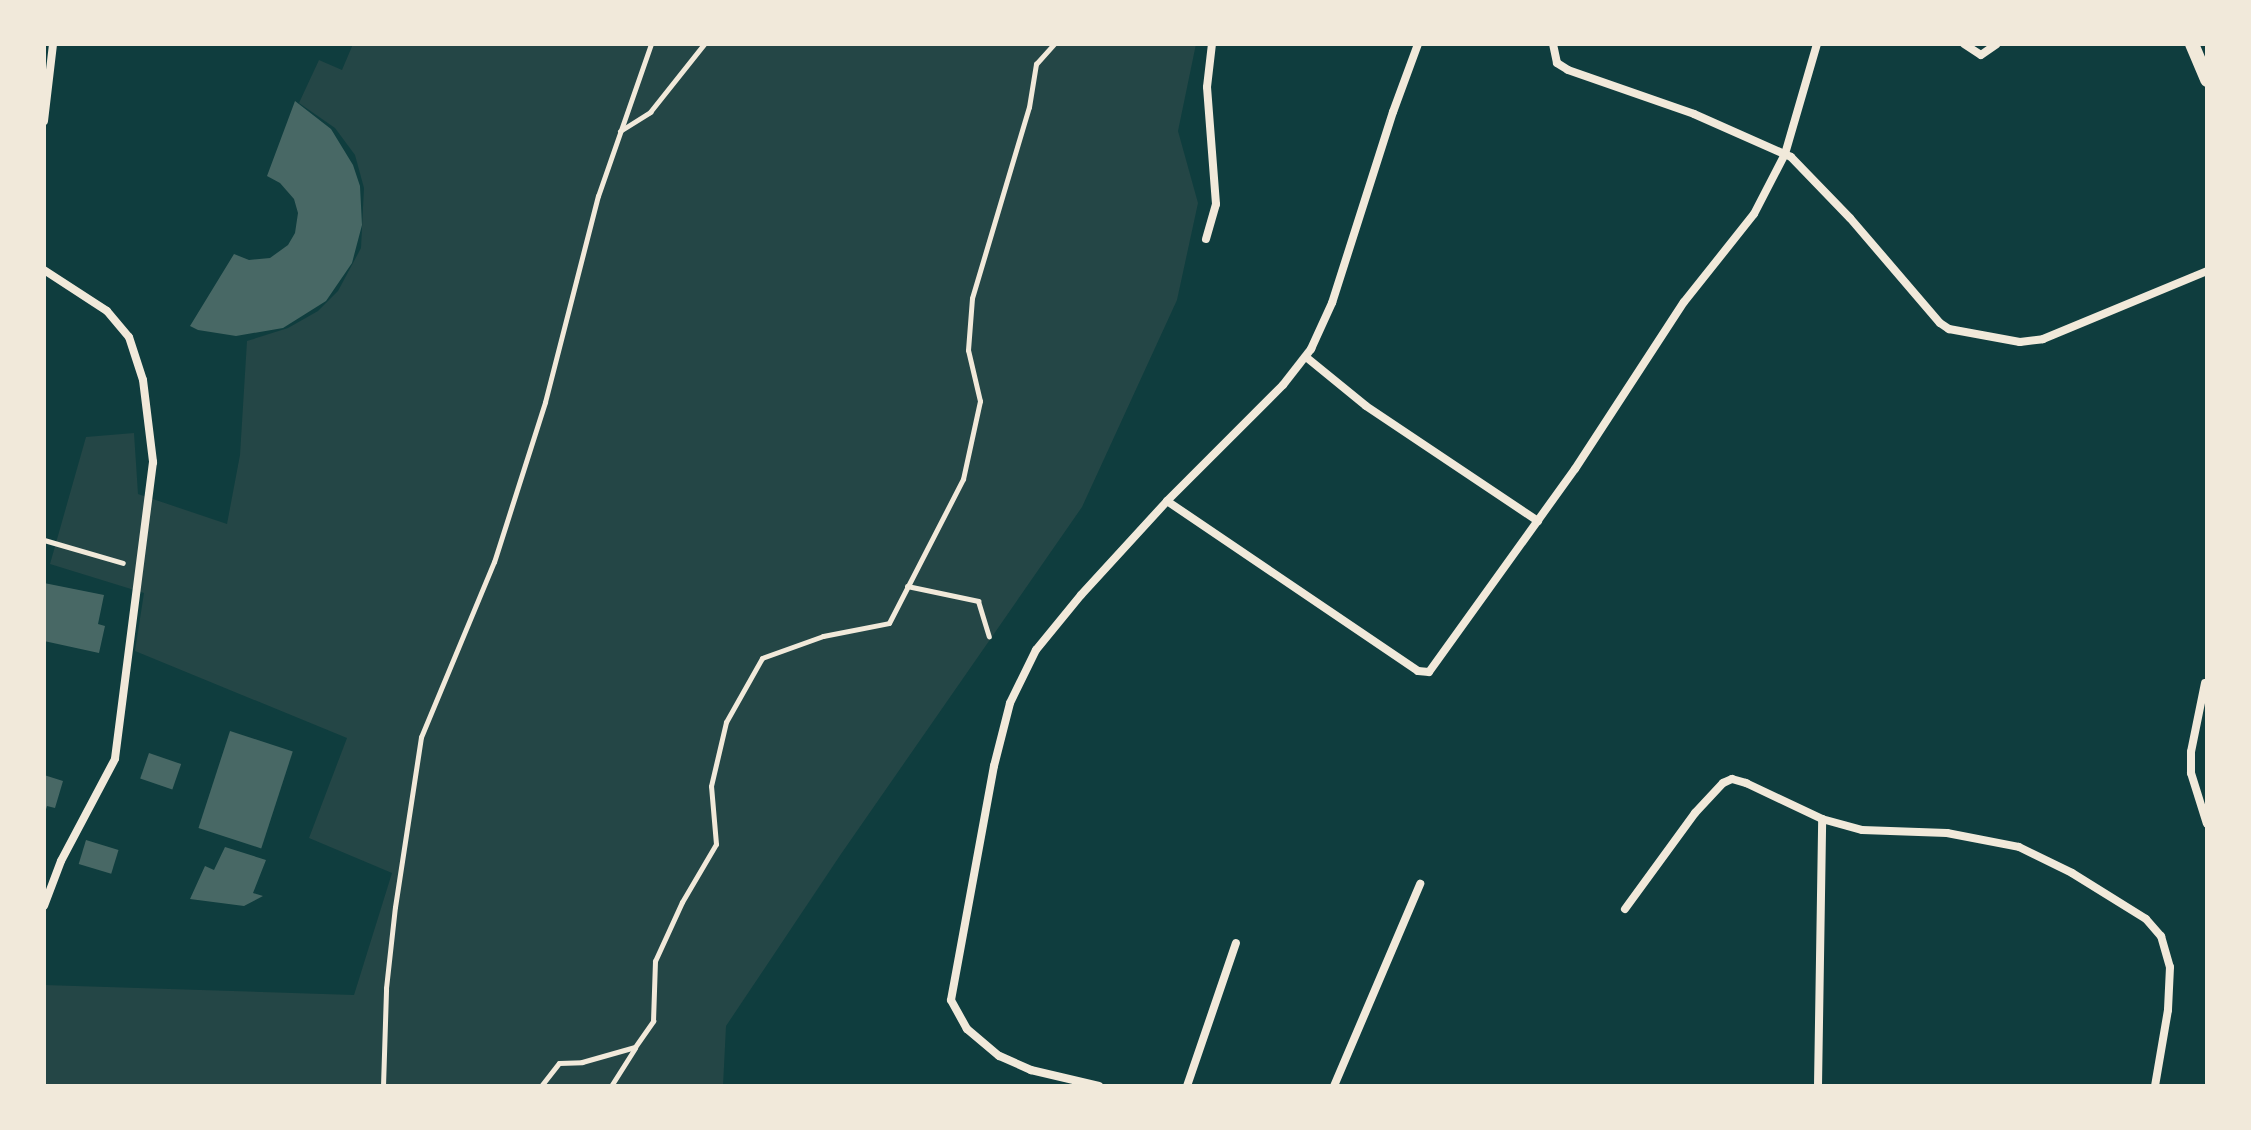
<!DOCTYPE html>
<html>
<head>
<meta charset="utf-8">
<style>
	body { margin:0 }
	#map { position:relative; width:2251px; height:1130px; overflow:hidden; background:#0f3d3e; font-family:"Nunito Sans",sans-serif }
	div>[style] { position:absolute }
	.green>* { inset:0; background:#244646 }
	.building>* { inset:0; background:#486865; transform-origin:0 0 }
	.path>* { height:5px; margin:-2.5px; padding:0 2.5px; transform-origin:2.5px; border-radius:2.5px; background:#f1e9da }
	.minor>* { height:8px; margin:-4px; padding:0 4px; transform-origin:4px; border-radius:4px; background:#f1e9da }
	.tertiary>* { height:14px; margin:-7px; padding:0 7px; transform-origin:7px; border-radius:7px; background:#f1e9da }
	span { translate:-50% -50%; white-space:nowrap; text-align:center; line-height:1.15; -webkit-text-stroke:8px #f1e9da; paint-order:stroke }
	.frame { position:absolute; inset:0; border:46px solid #f1e9da; pointer-events:none }
</style>
</head>
<body>
<div id="map">
	<div class="green">
		<i style="clip-path:polygon(353px 44px,1196px 44px,1178px 131px,1198px 203px,1177px 300px,1082px 507px,841px 854px,726px 1026px,723px 1086px,44px 1086px,44px 985px,354px 995px,392px 873px,309px 838px,347px 738px,135px 651px,144px 593px,50px 564px,86px 437px,134px 433px,138px 494px,227px 524px,240px 455px,247px 341px,288px 328px,318px 311px,338px 291px,361px 248px,364px 188px,355px 155px,335px 128px,299px 103px,319px 60px,342px 70px)"></i>
	</div>
	<div class="building">
		<i style="clip-path:polygon(295px 101px,331px 129px,353px 165px,360px 186px,362px 225px,352px 263px,326px 301px,283px 328px,236px 336px,198px 330px,190px 326px,234px 254px,249px 260px,270px 258px,288px 245px,295px 233px,298px 213px,294px 199px,280px 183px,267px 176px)"></i>
		<i style="clip-path:polygon(44px 583px,104px 595px,98px 624px,105px 626px,99px 653px,44px 641px)"></i>
		<i style="left:230px;top:731px;width:66px;height:102px;rotate:18deg"></i>
		<i style="left:149px;top:753px;width:34px;height:27px;rotate:19deg"></i>
		<i style="clip-path:polygon(44px 775px,63px 781px,55px 808px,47px 806px,45px 813px)"></i>
		<i style="left:86px;top:840px;width:34px;height:25px;rotate:17deg"></i>
		<i style="clip-path:polygon(225px 847px,266px 860px,253px 893px,263px 896px,244px 906px,190px 899px,205px 866px,214px 870px)"></i>
	</div>
	<div class="path">
		<i style="left:620px;top:131px;width:36px;rotate:-32deg"></i>
		<i style="left:650px;top:112px;width:87px;rotate:-51.5deg"></i>
		<i style="left:44px;top:540px;width:82px;rotate:16.2deg"></i>
		<i style="left:907px;top:586px;width:73px;rotate:11.9deg"></i>
		<i style="left:978px;top:601px;width:37px;rotate:73deg"></i>
		<i style="left:383px;top:1086px;width:98px;rotate:-88.2deg"></i>
		<i style="left:386px;top:988px;width:81px;rotate:-83.7deg"></i>
		<i style="left:395px;top:907px;width:172px;rotate:-81.3deg"></i>
		<i style="left:421px;top:737px;width:190px;rotate:-67.4deg"></i>
		<i style="left:494px;top:562px;width:168px;rotate:-72.3deg"></i>
		<i style="left:545px;top:402px;width:213px;rotate:-75.6deg"></i>
		<i style="left:598px;top:196px;width:161px;rotate:-70.8deg"></i>
		<i style="left:541px;top:1086px;width:29px;rotate:-52deg"></i>
		<i style="left:559px;top:1063px;width:23px;rotate:-2deg"></i>
		<i style="left:582px;top:1062px;width:55px;rotate:-15.8deg"></i>
		<i style="left:635px;top:1047px;width:32px;rotate:-55deg"></i>
		<i style="left:653px;top:1021px;width:60px;rotate:-88.1deg"></i>
		<i style="left:655px;top:961px;width:65px;rotate:-65.4deg"></i>
		<i style="left:682px;top:902px;width:67px;rotate:-59.6deg"></i>
		<i style="left:716px;top:844px;width:58px;rotate:-94.9deg"></i>
		<i style="left:711px;top:786px;width:66px;rotate:-76.8deg"></i>
		<i style="left:726px;top:722px;width:73px;rotate:-60.6deg"></i>
		<i style="left:762px;top:658px;width:65px;rotate:-19.8deg"></i>
		<i style="left:823px;top:636px;width:67px;rotate:-11.1deg"></i>
		<i style="left:889px;top:623px;width:162px;rotate:-62.8deg"></i>
		<i style="left:963px;top:479px;width:80px;rotate:-77.7deg"></i>
		<i style="left:980px;top:401px;width:52px;rotate:-103.2deg"></i>
		<i style="left:968px;top:350px;width:52px;rotate:-85.6deg"></i>
		<i style="left:972px;top:298px;width:199px;rotate:-73.4deg"></i>
		<i style="left:1029px;top:107px;width:44px;rotate:-80.8deg"></i>
		<i style="left:1036px;top:64px;width:27px;rotate:-48deg"></i>
		<i style="left:611px;top:1086px;width:45px;rotate:-57.7deg"></i>
	</div>
	<div class="minor">
		<i style="left:1553px;top:44px;width:19px;rotate:78deg"></i>
		<i style="left:1557px;top:63px;width:13px;rotate:32deg"></i>
		<i style="left:1568px;top:70px;width:133px;rotate:19.2deg"></i>
		<i style="left:1694px;top:114px;width:106px;rotate:23.9deg"></i>
		<i style="left:1791px;top:157px;width:85px;rotate:46deg"></i>
		<i style="left:1850px;top:218px;width:138px;rotate:49.4deg"></i>
		<i style="left:1940px;top:323px;width:11px;rotate:34deg"></i>
		<i style="left:1949px;top:329px;width:72px;rotate:10.4deg"></i>
		<i style="left:2020px;top:342px;width:23px;rotate:-7deg"></i>
		<i style="left:2043px;top:339px;width:178px;rotate:-22.5deg"></i>
		<i style="left:1964px;top:44px;width:20px;rotate:33deg"></i>
		<i style="left:1981px;top:55px;width:19px;rotate:-35deg"></i>
		<i style="left:44px;top:121px;width:78px;rotate:-83.3deg"></i>
		<i style="left:1206px;top:239px;width:36px;rotate:-74deg"></i>
		<i style="left:1216px;top:204px;width:117px;rotate:-94.4deg"></i>
		<i style="left:1207px;top:87px;width:43px;rotate:-83.4deg"></i>
		<i style="left:44px;top:270px;width:75px;rotate:33.1deg"></i>
		<i style="left:107px;top:311px;width:34px;rotate:50deg"></i>
		<i style="left:129px;top:337px;width:45px;rotate:72deg"></i>
		<i style="left:143px;top:380px;width:83px;rotate:83deg"></i>
		<i style="left:153px;top:462px;width:299px;rotate:97.3deg"></i>
		<i style="left:115px;top:759px;width:115px;rotate:117.9deg"></i>
		<i style="left:61px;top:861px;width:48px;rotate:110.7deg"></i>
		<i style="left:1306px;top:357px;width:77px;rotate:39.2deg"></i>
		<i style="left:1366px;top:406px;width:207px;rotate:33.8deg"></i>
		<i style="left:1167px;top:501px;width:303px;rotate:34.1deg"></i>
		<i style="left:1418px;top:671px;width:11px;rotate:5deg"></i>
		<i style="left:1429px;top:672px;width:250px;rotate:-54.3deg"></i>
		<i style="left:1575px;top:469px;width:199px;rotate:-56.9deg"></i>
		<i style="left:1684px;top:302px;width:112px;rotate:-51.5deg"></i>
		<i style="left:1754px;top:214px;width:68px;rotate:-62.7deg"></i>
		<i style="left:1785px;top:154px;width:115px;rotate:-73.8deg"></i>
		<i style="left:2205px;top:683px;width:70px;rotate:101.5deg"></i>
		<i style="left:2191px;top:752px;width:21px;rotate:90deg"></i>
		<i style="left:2191px;top:773px;width:53px;rotate:72.6deg"></i>
		<i style="left:1625px;top:909px;width:119px;rotate:-53.9deg"></i>
		<i style="left:1695px;top:813px;width:41px;rotate:-47deg"></i>
		<i style="left:1723px;top:783px;width:10px;rotate:-24deg"></i>
		<i style="left:1732px;top:779px;width:15px;rotate:16deg"></i>
		<i style="left:1746px;top:783px;width:84px;rotate:25.3deg"></i>
		<i style="left:1099px;top:1086px;width:70px;rotate:-166.8deg"></i>
		<i style="left:1031px;top:1070px;width:35px;rotate:-156deg"></i>
		<i style="left:999px;top:1056px;width:42px;rotate:-139.8deg"></i>
		<i style="left:967px;top:1029px;width:33px;rotate:-119deg"></i>
		<i style="left:951px;top:1000px;width:238px;rotate:-79.6deg"></i>
		<i style="left:994px;top:766px;width:65px;rotate:-75.7deg"></i>
		<i style="left:1010px;top:703px;width:59px;rotate:-63.9deg"></i>
		<i style="left:1036px;top:650px;width:71px;rotate:-50.7deg"></i>
		<i style="left:1081px;top:595px;width:127px;rotate:-47.5deg"></i>
		<i style="left:1167px;top:501px;width:164px;rotate:-45deg"></i>
		<i style="left:1283px;top:385px;width:46px;rotate:-52.1deg"></i>
		<i style="left:1311px;top:349px;width:51px;rotate:-65.5deg"></i>
		<i style="left:1332px;top:303px;width:201px;rotate:-72.3deg"></i>
		<i style="left:1393px;top:112px;width:72px;rotate:-69.8deg"></i>
		<i style="left:1187px;top:1086px;width:151px;rotate:-71.1deg"></i>
		<i style="left:1334px;top:1086px;width:220px;rotate:-66.9deg"></i>
		<i style="left:1818px;top:1086px;width:267px;rotate:-89.1deg"></i>
		<i style="left:1822px;top:819px;width:41px;rotate:15.4deg"></i>
		<i style="left:1862px;top:830px;width:85px;rotate:2deg"></i>
		<i style="left:1947px;top:833px;width:73px;rotate:11deg"></i>
		<i style="left:2019px;top:847px;width:59px;rotate:26.1deg"></i>
		<i style="left:2072px;top:873px;width:87px;rotate:31.9deg"></i>
		<i style="left:2146px;top:919px;width:23px;rotate:49deg"></i>
		<i style="left:2161px;top:936px;width:32px;rotate:74deg"></i>
		<i style="left:2170px;top:967px;width:43px;rotate:92.7deg"></i>
		<i style="left:2168px;top:1010px;width:77px;rotate:99.7deg"></i>
	</div>
	<div class="tertiary">
		<i style="left:2192px;top:44px;width:39px;rotate:67deg"></i>
	</div>
	<div class="frame"></div>
</div>
</body>
</html>
